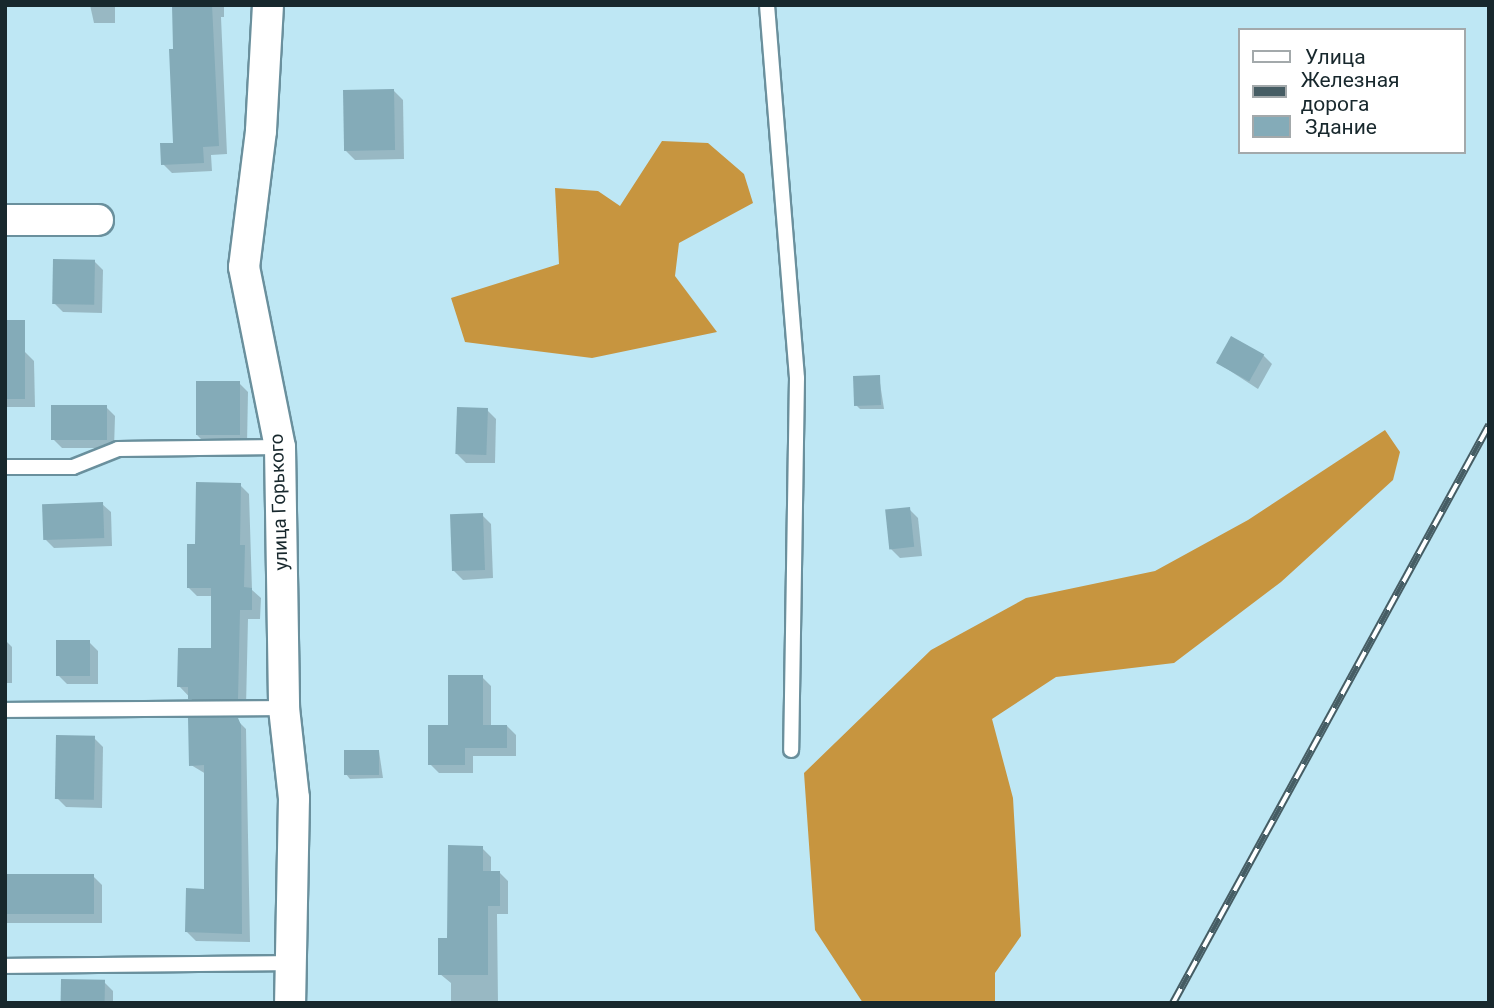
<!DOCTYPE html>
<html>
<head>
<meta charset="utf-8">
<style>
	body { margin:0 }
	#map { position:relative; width:1494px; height:1008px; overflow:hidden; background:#bee7f4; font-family:Roboto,sans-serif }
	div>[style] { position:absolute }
	.forest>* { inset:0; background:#c7953f }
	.shadow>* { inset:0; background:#0003 }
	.building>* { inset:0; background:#84abb8; transform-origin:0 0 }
	.roads { filter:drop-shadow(2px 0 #6a909d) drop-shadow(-2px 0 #6a909d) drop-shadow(0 2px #6a909d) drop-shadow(0 -2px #6a909d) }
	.service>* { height:14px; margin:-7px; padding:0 7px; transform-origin:7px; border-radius:7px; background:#fff }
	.minor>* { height:30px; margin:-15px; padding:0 15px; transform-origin:15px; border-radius:15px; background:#fff }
	.rail>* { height:8px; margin-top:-4px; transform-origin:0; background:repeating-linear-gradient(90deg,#fff 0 16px,#465d64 0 32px); box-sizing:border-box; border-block:2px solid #465d64 }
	span { translate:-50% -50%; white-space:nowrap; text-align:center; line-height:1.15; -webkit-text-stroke:5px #fff; paint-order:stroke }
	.street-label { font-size:19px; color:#18282d }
	.frame { position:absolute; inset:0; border:7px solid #18282d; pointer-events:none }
	.legend { position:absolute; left:1238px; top:28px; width:228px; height:126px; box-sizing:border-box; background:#fff; border:2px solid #a3a9ab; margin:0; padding:9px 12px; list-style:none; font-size:21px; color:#18282d }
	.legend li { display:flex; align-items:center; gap:14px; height:35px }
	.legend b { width:35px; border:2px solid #a3a9ab }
</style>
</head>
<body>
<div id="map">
	<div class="forest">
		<i style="clip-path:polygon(662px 141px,708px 143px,744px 174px,753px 203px,679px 243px,675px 276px,717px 332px,592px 358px,465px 342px,451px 298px,559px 264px,555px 188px,598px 191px,620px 206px)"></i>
		<i style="clip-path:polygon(1385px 430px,1400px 452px,1393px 480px,1281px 582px,1174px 663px,1056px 677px,992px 719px,1013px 798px,1021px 936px,995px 973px,995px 1003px,863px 1003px,815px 930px,804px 773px,931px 650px,1026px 598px,1155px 571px,1248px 520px)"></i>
	</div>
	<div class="shadow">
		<i style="clip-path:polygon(90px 5px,115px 5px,115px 23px,94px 23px)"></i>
		<i style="clip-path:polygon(174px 5px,224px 5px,224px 17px,221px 17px,227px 154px,211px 155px,212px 171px,172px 173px,163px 164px,175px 145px)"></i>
		<i style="clip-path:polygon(394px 91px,403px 100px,404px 159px,355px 160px,346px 151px)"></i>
		<i style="clip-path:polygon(94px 261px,103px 270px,102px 313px,63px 312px,54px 303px)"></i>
		<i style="clip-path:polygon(5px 352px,25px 352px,34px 361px,35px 407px,5px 407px)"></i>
		<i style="clip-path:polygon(1263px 355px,1272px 364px,1258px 389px,1218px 363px)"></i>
		<i style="clip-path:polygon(879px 377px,884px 409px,860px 409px,856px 405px)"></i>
		<i style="clip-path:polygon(239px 383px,248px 392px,247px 444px,205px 443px,196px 434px)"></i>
		<i style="clip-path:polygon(106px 407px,115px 416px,114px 448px,62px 448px,53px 439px)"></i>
		<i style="clip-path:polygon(487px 410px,496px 419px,495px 463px,466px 463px,457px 454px)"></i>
		<i style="clip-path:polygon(240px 485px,249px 494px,252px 590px,261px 598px,260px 619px,248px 619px,246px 707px,199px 707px,179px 686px,212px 650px,212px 596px,197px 596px,188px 587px,197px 546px)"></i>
		<i style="clip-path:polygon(102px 504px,111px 512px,112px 546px,54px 548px,45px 539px)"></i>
		<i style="clip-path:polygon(909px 509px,918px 518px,922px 556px,900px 558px,891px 549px)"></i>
		<i style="clip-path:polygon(482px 515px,491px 524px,493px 578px,463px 580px,454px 571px)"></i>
		<i style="clip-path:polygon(5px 640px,12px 647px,12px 683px,5px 683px)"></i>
		<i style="clip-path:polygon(89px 642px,98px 651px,98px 684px,67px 684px,58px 675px)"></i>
		<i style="clip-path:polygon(482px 677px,491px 686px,491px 726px,507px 726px,516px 735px,516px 756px,473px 756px,473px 773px,439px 773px,430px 764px)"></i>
		<i style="clip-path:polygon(237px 720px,246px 729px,250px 942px,196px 941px,187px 932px,206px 891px,206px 774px,191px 765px)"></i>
		<i style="clip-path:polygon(94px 738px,103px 747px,102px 808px,66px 807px,57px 798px)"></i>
		<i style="clip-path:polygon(379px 751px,383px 778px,350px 779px,346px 774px)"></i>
		<i style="clip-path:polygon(482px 848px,491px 857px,491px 872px,499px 872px,508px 881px,508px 914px,497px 914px,498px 1003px,451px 1003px,451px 983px,440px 974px)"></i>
		<i style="clip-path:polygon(5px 875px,93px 876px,102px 885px,102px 923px,5px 923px)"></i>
		<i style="clip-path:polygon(104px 982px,113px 991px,113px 1003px,62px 1003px)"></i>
	</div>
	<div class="building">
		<i style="clip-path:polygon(172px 5px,212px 5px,219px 146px,203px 147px,204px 163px,161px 165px,160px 143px,173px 143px,169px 49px,173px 49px)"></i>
		<i style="left:394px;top:89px;width:61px;height:51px;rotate:89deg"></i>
		<i style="left:53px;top:259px;width:42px;height:45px;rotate:1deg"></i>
		<i style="left:5px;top:320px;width:20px;height:79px"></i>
		<i style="left:1231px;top:336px;width:38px;height:31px;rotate:29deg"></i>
		<i style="left:880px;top:375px;width:30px;height:27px;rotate:88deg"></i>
		<i style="left:196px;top:381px;width:44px;height:54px"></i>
		<i style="left:51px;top:405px;width:56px;height:35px"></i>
		<i style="left:457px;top:407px;width:31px;height:47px;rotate:2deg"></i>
		<i style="clip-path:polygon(196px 482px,241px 483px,240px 545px,245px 545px,244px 587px,252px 588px,252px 610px,240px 610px,238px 699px,188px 699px,188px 687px,177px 687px,178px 648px,211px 648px,211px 588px,187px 588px,187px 544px,195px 544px)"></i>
		<i style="left:103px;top:502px;width:36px;height:61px;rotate:88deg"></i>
		<i style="left:910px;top:507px;width:40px;height:25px;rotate:84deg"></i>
		<i style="left:483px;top:513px;width:57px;height:33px;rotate:88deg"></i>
		<i style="left:56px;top:640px;width:34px;height:36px"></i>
		<i style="clip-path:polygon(448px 675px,483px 675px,483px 725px,507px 725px,507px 748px,465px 748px,465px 765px,428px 765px,428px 725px,448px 725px)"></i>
		<i style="clip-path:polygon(188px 718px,238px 718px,241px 725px,242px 934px,185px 932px,186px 888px,204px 889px,204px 765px,189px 766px)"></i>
		<i style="left:56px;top:735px;width:39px;height:64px;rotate:1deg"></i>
		<i style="left:344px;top:750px;width:35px;height:25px"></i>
		<i style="clip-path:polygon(448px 845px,483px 846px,483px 871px,500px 871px,500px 906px,488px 906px,488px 975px,438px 975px,438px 938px,447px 938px)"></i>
		<i style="left:5px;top:874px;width:89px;height:40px"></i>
		<i style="left:61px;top:979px;width:44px;height:24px;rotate:1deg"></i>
	</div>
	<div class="roads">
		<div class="service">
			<i style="left:767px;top:5px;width:374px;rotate:85.4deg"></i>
			<i style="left:797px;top:378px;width:372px;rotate:90.9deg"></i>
			<i style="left:5px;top:467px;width:68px"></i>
			<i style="left:73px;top:467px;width:48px;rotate:-21.8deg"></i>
			<i style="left:118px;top:449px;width:162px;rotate:-0.7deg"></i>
			<i style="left:5px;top:710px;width:279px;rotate:-0.4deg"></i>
			<i style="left:5px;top:966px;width:287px;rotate:-0.6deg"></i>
		</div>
		<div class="minor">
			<i style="left:268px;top:5px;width:126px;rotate:93.2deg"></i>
			<i style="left:261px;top:131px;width:137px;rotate:97.1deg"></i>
			<i style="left:244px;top:267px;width:184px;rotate:78.7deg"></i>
			<i style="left:280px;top:447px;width:261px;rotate:89.1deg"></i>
			<i style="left:284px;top:708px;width:91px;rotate:83.7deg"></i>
			<i style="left:294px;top:798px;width:205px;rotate:91.1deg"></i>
			<i style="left:5px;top:220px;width:93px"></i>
		</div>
	</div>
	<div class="rail">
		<i style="left:1173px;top:1003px;width:659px;rotate:-61.33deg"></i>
	</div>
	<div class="street-label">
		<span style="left:279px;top:502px;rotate:-92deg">улица Горького</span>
	</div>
	<div class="frame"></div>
	<ul class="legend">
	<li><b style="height:9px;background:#fff"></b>Улица</li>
	<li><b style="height:9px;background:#465d64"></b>Железная дорога</li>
	<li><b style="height:19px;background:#84abb8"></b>Здание</li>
	</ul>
</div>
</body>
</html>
